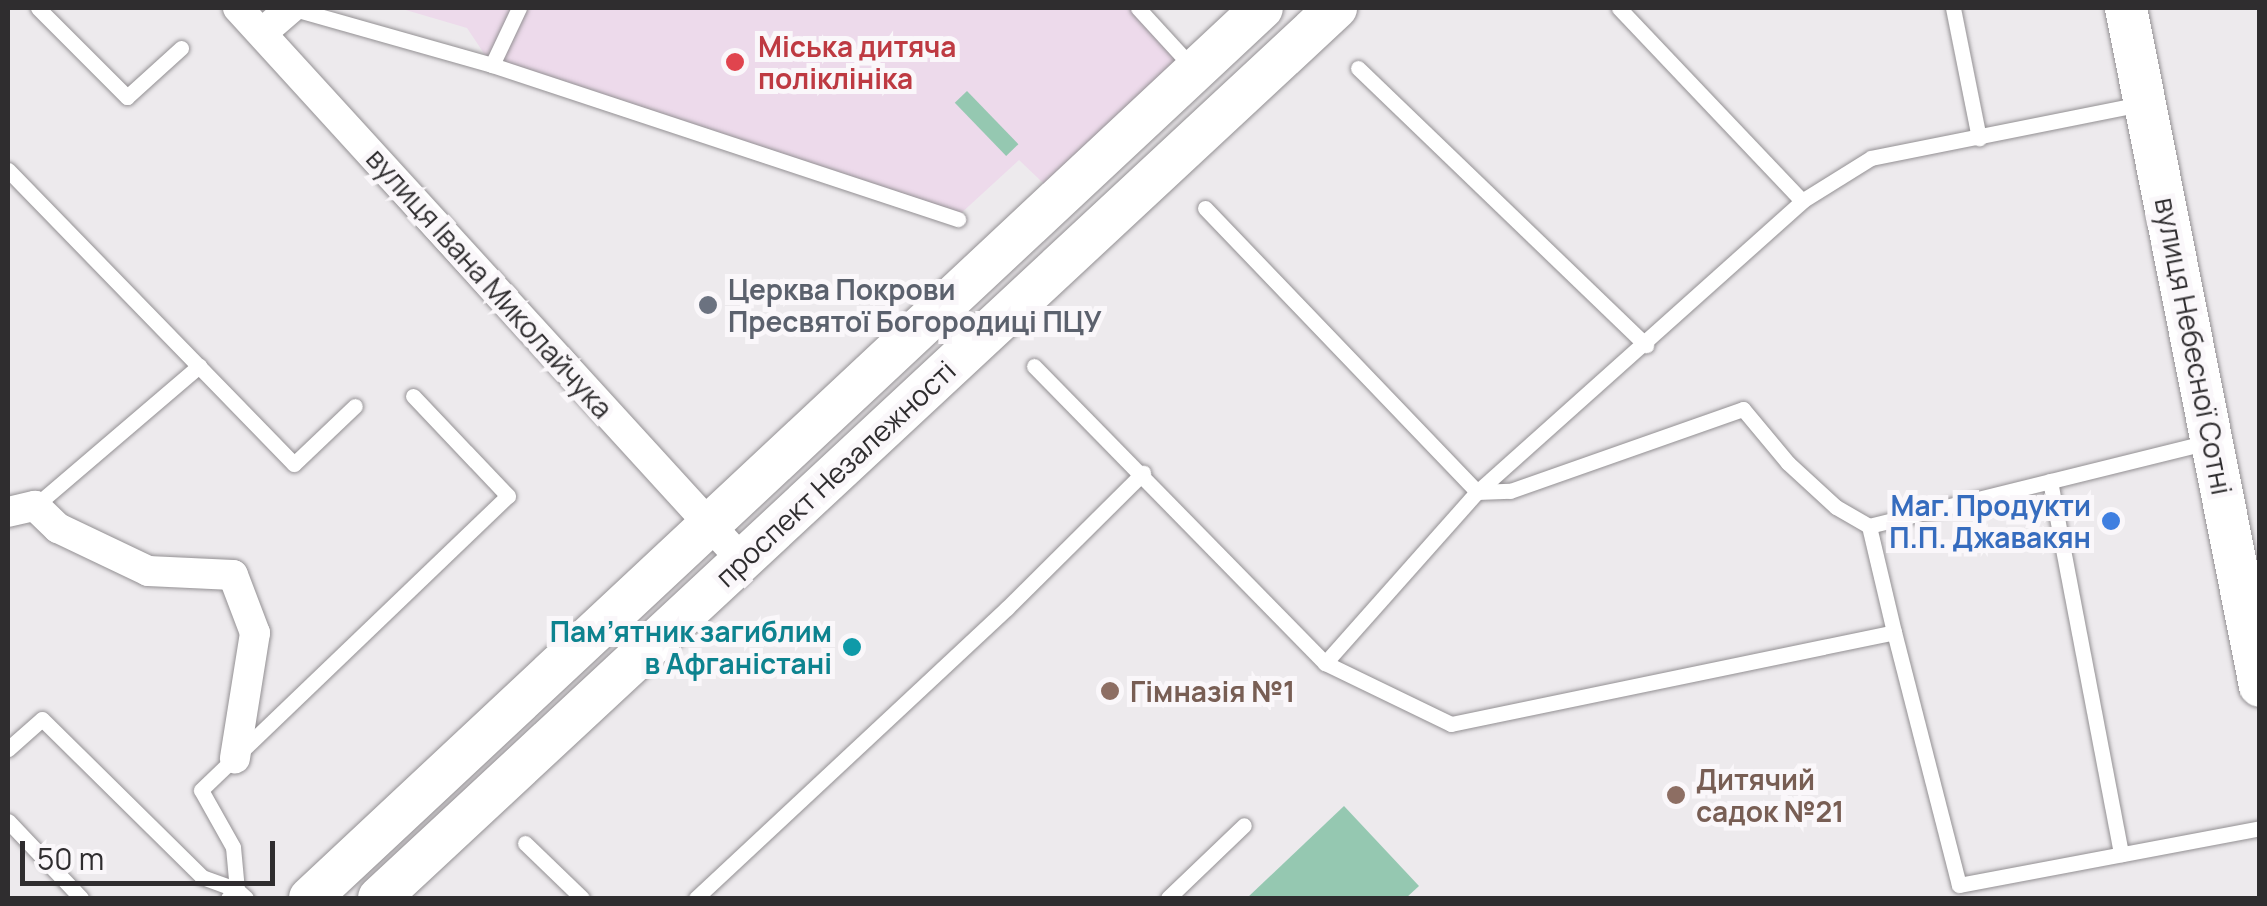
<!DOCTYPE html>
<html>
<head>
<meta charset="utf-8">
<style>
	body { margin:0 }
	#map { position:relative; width:2267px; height:906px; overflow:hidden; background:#edeaed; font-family:Manrope,sans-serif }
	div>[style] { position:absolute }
	.medical>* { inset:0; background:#eddaeb }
	.green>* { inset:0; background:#95c8b1; transform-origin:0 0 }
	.roads { filter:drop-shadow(0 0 2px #939093) drop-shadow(0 0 2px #939093) }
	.lane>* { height:15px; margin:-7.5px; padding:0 7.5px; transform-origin:7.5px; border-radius:7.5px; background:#fff }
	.street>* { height:30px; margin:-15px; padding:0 15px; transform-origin:15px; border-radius:15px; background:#fff }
	.secondary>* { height:42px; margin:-21px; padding:0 21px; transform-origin:21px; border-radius:21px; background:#fff }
	.dots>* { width:28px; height:28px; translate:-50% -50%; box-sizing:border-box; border:5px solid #faf7fa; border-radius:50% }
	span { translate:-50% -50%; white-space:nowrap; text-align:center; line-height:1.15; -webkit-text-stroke:10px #faf7fa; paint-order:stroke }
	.health-label { font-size:28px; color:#be3a42; font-weight:700 }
	.left { translate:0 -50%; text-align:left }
	.street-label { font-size:28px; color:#2f2d2f }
	.worship-label { font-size:28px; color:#5b616d; font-weight:700 }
	.shop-label { font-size:28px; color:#366cbe; font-weight:700 }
	.right { translate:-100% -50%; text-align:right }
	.culture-label { font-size:28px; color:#0d838f; font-weight:700 }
	.education-label { font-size:28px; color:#785e54; font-weight:700 }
	.frame { position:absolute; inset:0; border:10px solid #2f2d2f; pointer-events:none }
	.scale { position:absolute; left:20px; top:841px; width:255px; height:45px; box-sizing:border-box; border:5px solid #2f2d2f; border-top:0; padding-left:12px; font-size:30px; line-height:35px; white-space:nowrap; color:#2f2d2f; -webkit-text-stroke:8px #faf7fa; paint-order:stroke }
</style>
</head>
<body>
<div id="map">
	<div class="medical">
		<i style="clip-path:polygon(399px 8px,1139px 8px,1195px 71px,1061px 200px,1019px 160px,958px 216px,491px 64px,467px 28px)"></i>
	</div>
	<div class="green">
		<i style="left:967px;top:91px;width:74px;height:17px;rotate:46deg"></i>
		<i style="clip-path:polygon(1344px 806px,1419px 886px,1406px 898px,1247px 898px)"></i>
	</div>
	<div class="roads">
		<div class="lane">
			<i style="left:38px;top:8px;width:126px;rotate:45deg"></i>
			<i style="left:127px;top:97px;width:73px;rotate:-42.2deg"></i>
			<i style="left:291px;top:8px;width:209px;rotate:15.8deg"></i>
			<i style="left:492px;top:65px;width:491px;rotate:18.3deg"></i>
			<i style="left:1138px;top:8px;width:80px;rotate:47.5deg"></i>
			<i style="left:1619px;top:8px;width:266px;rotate:46.5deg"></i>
			<i style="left:1953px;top:8px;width:133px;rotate:78.7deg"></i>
			<i style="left:492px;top:65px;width:63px;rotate:-64.7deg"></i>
			<i style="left:1358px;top:68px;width:400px;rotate:43.9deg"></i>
			<i style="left:8px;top:170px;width:410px;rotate:45.8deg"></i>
			<i style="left:294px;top:464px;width:84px;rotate:-43.6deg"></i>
			<i style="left:1205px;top:208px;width:393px;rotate:46.2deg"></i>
			<i style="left:1477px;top:492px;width:33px;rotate:-2deg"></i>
			<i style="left:1510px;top:491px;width:247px;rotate:-19.4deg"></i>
			<i style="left:1743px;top:409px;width:70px;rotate:50.2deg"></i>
			<i style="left:1788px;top:463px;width:65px;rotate:42.5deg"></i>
			<i style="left:1836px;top:507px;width:38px;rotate:30deg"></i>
			<i style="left:1034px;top:366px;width:416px;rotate:45.6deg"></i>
			<i style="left:1325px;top:663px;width:140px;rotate:25.8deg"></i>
			<i style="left:1451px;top:724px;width:452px;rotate:-11.7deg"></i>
			<i style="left:1894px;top:632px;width:261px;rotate:75.6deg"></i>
			<i style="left:1959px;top:885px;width:306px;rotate:-10.7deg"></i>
			<i style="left:2050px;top:481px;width:380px;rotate:79.2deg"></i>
			<i style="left:35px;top:506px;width:216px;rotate:-40.5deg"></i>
			<i style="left:1894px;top:632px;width:109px;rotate:-103.3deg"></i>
			<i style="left:1869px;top:526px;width:349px;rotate:-13.9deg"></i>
			<i style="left:1325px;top:663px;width:229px;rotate:-48.4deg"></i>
			<i style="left:1477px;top:492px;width:436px;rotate:-41.8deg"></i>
			<i style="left:1802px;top:201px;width:81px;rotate:-31.9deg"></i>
			<i style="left:1871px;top:158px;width:276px;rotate:-11.3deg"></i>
			<i style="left:8px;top:749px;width:45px;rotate:-41.4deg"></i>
			<i style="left:42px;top:719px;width:225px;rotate:44.6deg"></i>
			<i style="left:202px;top:877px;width:37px;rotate:20deg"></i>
			<i style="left:237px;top:890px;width:12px;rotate:138deg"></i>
			<i style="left:8px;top:821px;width:106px;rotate:46.5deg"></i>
			<i style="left:525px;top:843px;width:79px;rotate:44deg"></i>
			<i style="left:246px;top:898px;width:12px;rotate:-138deg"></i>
			<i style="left:237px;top:890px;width:43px;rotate:-95.3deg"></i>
			<i style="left:233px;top:847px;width:65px;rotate:-119.3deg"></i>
			<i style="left:201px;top:790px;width:425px;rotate:-43.8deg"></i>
			<i style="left:508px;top:496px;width:138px;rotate:-133.5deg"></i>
			<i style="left:696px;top:898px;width:425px;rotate:-43deg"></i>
			<i style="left:1007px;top:608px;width:192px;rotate:-44.8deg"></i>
			<i style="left:1168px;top:898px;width:105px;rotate:-43.8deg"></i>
		</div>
		<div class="street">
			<i style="left:238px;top:8px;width:746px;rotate:47.61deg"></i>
			<i style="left:262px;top:33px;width:38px;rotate:-41deg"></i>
			<i style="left:8px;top:512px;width:28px;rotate:-13deg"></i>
			<i style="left:35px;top:506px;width:32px;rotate:44deg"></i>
			<i style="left:58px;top:528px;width:100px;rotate:25.5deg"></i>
			<i style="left:148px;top:571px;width:85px;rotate:2.7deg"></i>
			<i style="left:233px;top:575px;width:62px;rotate:69.2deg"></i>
			<i style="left:255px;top:633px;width:127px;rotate:99.1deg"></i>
		</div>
		<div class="secondary">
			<i style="left:2126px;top:8px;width:691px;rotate:78.82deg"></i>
			<i style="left:310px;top:898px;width:1303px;rotate:-43.07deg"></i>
			<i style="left:379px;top:898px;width:1307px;rotate:-42.92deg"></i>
		</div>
	</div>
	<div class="dots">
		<i style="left:735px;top:62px;background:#e0444e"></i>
		<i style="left:708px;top:305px;background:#6b7280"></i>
		<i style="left:2111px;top:521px;background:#3f7fe0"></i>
		<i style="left:852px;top:647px;background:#0f9aa8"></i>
		<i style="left:1110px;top:691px;background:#8d6e63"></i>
		<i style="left:1676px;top:795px;background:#8d6e63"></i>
	</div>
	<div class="health-label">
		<span class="left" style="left:758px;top:62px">Міська дитяча<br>поліклініка</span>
	</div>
	<div class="street-label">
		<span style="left:490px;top:283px;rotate:48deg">вулиця Івана Миколайчука</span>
		<span style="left:2194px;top:346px;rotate:79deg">вулиця Небесної Сотні</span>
		<span style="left:835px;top:473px;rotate:-43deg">проспект Незалежності</span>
	</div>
	<div class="worship-label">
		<span class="left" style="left:728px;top:305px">Церква Покрови<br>Пресвятої Богородиці ПЦУ</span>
	</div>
	<div class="shop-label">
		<span class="right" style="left:2091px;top:521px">Маг. Продукти<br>П.П. Джавакян</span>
	</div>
	<div class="culture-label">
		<span class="right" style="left:832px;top:647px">Пам’ятник загиблим<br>в Афганістані</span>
	</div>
	<div class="education-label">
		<span class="left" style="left:1130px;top:691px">Гімназія №1</span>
		<span class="left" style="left:1696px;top:795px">Дитячий<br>садок №21</span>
	</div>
	<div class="frame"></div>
	<div class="scale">50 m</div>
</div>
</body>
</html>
